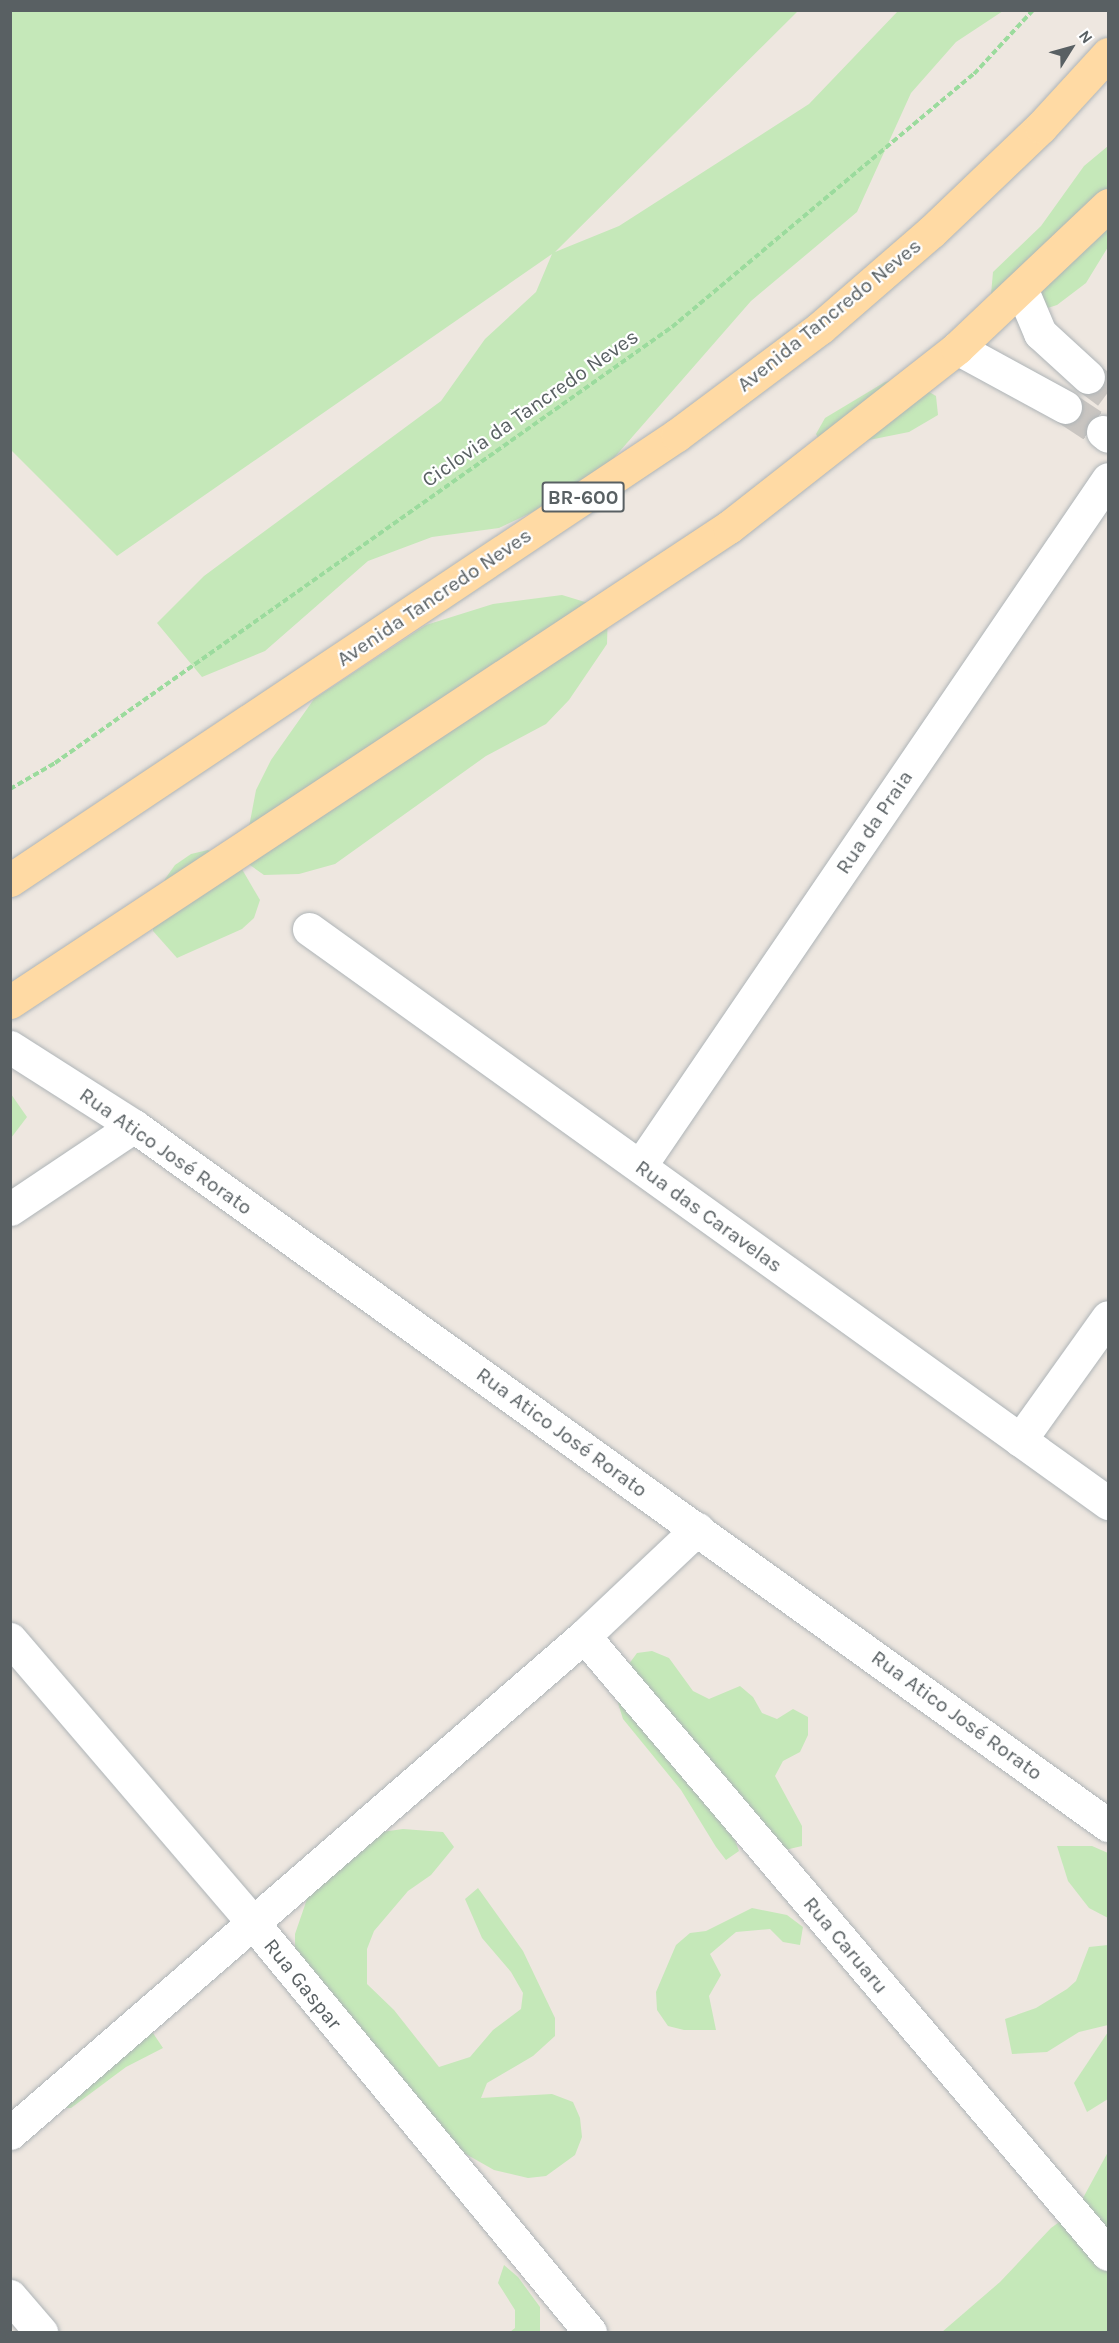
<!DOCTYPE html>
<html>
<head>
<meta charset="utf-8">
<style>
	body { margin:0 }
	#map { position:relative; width:1119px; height:2343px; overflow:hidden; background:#eee7e0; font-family:Karla,sans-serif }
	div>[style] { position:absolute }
	.green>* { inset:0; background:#c5e8b9 }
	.street-tunnel>* { height:33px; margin-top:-16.5px; transform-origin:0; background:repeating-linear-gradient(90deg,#c9c5c1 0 33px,transparent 0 49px) }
	.path>* { height:4px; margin-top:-2px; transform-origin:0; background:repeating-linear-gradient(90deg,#9bdb9d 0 6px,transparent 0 9px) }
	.roads { filter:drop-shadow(0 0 2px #aeb4b7) drop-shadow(0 0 2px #aeb4b7) }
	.street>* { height:33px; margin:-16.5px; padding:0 16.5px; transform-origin:16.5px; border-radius:16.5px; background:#fff }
	.secondary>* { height:33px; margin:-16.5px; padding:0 16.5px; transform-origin:16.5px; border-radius:16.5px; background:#fff }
	.primary>* { height:33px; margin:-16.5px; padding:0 16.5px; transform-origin:16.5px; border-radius:16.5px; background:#ffdaa4 }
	span { translate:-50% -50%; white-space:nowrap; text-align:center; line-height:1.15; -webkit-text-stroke:4.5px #fff; paint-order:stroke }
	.shield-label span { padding:2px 4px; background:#fff; border:2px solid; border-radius:4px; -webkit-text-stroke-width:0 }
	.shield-label { font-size:20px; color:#596063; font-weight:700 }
	.street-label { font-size:21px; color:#596063 }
	.frame { position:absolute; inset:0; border:12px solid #596063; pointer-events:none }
	.north { position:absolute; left:1041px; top:18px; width:60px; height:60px; -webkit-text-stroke:4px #fff; paint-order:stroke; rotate:53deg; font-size:16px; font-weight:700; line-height:24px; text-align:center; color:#596063 }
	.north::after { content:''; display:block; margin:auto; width:21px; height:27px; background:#596063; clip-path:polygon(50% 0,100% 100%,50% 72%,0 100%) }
</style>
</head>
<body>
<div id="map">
	<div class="green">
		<i style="clip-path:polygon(10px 11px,798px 11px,555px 252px,619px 226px,809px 104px,898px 11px,1003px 11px,956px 42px,911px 93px,857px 212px,751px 301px,613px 459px,560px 499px,499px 528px,432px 537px,368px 561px,265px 651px,202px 677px,157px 623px,204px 576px,441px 401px,485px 339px,536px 292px,552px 254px,117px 556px,11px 450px)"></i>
		<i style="clip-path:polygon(1108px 146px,1108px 247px,1086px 283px,1057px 305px,1020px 317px,990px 306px,993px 272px,1041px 226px,1084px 166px)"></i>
		<i style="clip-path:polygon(904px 377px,936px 396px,938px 415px,909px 432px,824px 449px,816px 434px,825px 418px,885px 382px)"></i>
		<i style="clip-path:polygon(562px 595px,608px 609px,607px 644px,569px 700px,546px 724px,486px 756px,335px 864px,299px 874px,264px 875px,237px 856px,249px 827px,256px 790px,271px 760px,314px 699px,426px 625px,493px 604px)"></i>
		<i style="clip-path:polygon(208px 850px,239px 864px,260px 900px,254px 918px,242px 929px,177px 958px,153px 931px,153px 913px,165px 879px,175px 865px,191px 854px)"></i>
		<i style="clip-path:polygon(11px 1094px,27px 1117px,11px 1138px,10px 1138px)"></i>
		<i style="clip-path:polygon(652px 1651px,669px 1658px,693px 1691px,709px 1699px,740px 1686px,753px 1697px,762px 1713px,777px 1719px,793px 1709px,808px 1717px,808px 1735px,800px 1752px,783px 1761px,775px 1776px,802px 1826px,802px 1846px,785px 1850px,731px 1830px,739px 1851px,726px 1860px,716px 1847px,681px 1790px,623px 1719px,618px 1703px,626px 1668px,637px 1653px)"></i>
		<i style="clip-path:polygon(403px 1829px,443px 1832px,454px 1847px,431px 1875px,408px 1891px,374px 1931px,367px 1949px,367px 1984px,394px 2010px,439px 2067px,470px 2057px,493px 2030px,521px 2009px,523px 1993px,511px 1972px,482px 1938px,465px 1899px,478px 1888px,523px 1951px,555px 2018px,555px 2036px,533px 2056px,487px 2083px,481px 2098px,552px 2094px,573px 2102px,580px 2118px,582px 2137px,575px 2155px,546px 2176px,528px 2178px,494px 2170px,464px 2153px,295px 1953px,295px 1934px,319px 1864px,367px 1834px)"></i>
		<i style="clip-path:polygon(1057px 1846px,1092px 1846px,1108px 1853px,1108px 1918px,1089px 1908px,1068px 1881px)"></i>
		<i style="clip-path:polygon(752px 1908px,787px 1915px,803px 1927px,800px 1945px,783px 1942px,770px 1929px,736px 1932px,710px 1954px,721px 1975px,709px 1996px,716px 2030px,684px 2030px,668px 2026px,657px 2010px,656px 1992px,676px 1945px,690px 1933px,706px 1931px)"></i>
		<i style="clip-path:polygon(1108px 1945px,1108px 2025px,1079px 2032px,1047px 2052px,1012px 2054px,1005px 2019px,1036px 2008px,1067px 1989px,1076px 1981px,1089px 1947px)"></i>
		<i style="clip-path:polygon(1108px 2032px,1108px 2099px,1087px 2112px,1074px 2083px)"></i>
		<i style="clip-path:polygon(153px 2033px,163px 2048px,126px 2067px,71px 2108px,52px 2108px,136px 2035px)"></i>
		<i style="clip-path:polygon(1108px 2152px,1108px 2332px,942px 2332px,1000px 2282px,1051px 2228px,1077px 2209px)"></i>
		<i style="clip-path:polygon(504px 2265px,518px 2277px,540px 2307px,540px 2332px,510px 2332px,515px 2328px,515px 2310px,498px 2283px)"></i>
	</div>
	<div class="street-tunnel">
		<i style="left:1088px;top:377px;width:25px;rotate:37deg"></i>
		<i style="left:1065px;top:407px;width:45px;rotate:33.3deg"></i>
	</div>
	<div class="path">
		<i style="left:10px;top:789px;width:52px;rotate:-30deg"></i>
		<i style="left:55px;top:763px;width:756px;rotate:-35.25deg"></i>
		<i style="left:672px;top:327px;width:394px;rotate:-40deg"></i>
		<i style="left:974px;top:74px;width:87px;rotate:-47.3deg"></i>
	</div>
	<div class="roads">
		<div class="street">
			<i style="left:1021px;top:288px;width:49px;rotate:67.1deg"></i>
			<i style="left:1040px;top:333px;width:65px;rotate:42.5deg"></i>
			<i style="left:957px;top:348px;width:123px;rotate:28.6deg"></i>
			<i style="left:1103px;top:432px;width:6px;rotate:39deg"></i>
			<i style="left:309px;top:929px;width:984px;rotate:35.69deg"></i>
			<i style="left:640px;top:1166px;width:831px;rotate:-55.74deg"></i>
			<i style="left:1020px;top:1440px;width:151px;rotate:-54.4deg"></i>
			<i style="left:584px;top:1636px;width:810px;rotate:49.71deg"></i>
			<i style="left:10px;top:1639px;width:374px;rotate:49.4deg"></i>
			<i style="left:253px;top:1923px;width:530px;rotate:50.51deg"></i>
			<i style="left:10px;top:2296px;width:48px;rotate:49.3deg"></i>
		</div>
		<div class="secondary">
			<i style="left:10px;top:1047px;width:147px;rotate:32.5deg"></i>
			<i style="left:134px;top:1126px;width:1199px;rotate:35.67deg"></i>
			<i style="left:10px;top:1209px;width:149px;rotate:-33.8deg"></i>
			<i style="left:10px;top:2133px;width:759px;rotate:-40.89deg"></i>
			<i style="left:584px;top:1636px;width:156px;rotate:-43.4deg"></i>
		</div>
		<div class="primary">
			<i style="left:10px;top:880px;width:802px;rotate:-33.71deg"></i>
			<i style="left:677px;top:435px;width:179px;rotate:-36.8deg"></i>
			<i style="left:820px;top:328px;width:147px;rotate:-40.9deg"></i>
			<i style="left:931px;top:232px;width:152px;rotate:-43.7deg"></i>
			<i style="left:1041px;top:127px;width:99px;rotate:-47.5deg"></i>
			<i style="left:10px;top:1002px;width:862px;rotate:-33.45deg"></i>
			<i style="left:729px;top:527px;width:290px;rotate:-38.1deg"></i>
			<i style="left:957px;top:348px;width:208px;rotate:-43.4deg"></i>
		</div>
	</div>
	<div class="shield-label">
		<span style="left:583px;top:497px">BR-600</span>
	</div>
	<div class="street-label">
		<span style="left:829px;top:315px;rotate:-39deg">Avenida Tancredo Neves</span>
		<span style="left:530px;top:408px;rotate:-35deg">Ciclovia da Tancredo Neves</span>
		<span style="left:434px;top:597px;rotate:-34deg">Avenida Tancredo Neves</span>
		<span style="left:874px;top:822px;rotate:-56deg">Rua da Praia</span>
		<span style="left:166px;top:1151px;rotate:35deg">Rua Atico José Rorato</span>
		<span style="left:709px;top:1216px;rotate:36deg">Rua das Caravelas</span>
		<span style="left:562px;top:1432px;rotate:36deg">Rua Atico José Rorato</span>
		<span style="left:957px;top:1715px;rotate:36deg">Rua Atico José Rorato</span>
		<span style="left:846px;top:1945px;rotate:50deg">Rua Caruaru</span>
		<span style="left:303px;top:1984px;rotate:51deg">Rua Gaspar</span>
	</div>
	<div class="frame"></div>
	<div class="north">N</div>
</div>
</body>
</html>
